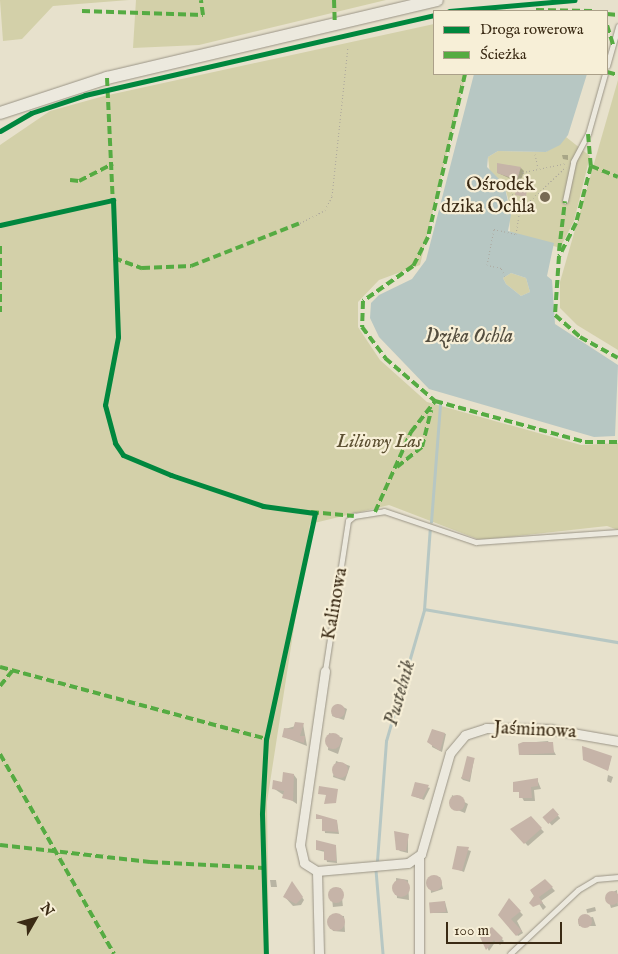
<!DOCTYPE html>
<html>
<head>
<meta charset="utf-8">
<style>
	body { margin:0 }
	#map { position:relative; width:618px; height:954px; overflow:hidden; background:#e7e1cc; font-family:"IM FELL English",serif }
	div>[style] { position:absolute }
	.green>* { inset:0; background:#d3d0a9 }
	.water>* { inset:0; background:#b7c7c3 }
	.shadow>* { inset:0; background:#0003; transform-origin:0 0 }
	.stream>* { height:2.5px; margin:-1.25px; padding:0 1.25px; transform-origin:1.25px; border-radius:1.25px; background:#b7c7c3 }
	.building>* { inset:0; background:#c6b4a8; transform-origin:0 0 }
	.round { border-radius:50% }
	.path>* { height:1px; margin-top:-0.5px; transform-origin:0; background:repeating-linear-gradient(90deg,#aba69c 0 1px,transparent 0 3.5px) }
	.roads { filter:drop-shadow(0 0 1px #9a9486) drop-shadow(0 0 1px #9a9486) }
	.lane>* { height:4.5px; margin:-2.25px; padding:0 2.25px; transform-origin:2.25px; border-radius:2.25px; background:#ece9de }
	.street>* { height:9px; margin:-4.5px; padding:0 4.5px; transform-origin:4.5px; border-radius:4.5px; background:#ece9de }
	.secondary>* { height:12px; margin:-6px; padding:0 6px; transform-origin:6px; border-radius:6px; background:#ece9de }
	.quiet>* { height:4px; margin-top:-2px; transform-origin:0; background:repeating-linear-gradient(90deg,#55ab42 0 8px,transparent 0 12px) }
	.cycleway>* { height:5px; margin:-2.5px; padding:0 2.5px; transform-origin:2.5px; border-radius:2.5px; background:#00873e }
	.dots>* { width:14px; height:14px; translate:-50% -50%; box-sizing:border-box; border:2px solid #f7efd7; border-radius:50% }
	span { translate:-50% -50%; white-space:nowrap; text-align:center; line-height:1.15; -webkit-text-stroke:4.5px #f7efd7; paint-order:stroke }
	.poi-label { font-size:19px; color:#3a2a14 }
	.right { translate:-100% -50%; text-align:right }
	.park-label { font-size:19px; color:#5c5032; font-style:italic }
	.street-label { font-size:19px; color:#3a2a14 }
	.water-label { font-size:20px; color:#544e3f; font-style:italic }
	.legend { position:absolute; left:433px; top:10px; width:175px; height:65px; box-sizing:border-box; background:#f7efd7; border:1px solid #aba089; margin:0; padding:6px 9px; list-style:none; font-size:15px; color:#3a2a14 }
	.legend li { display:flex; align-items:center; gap:10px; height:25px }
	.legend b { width:25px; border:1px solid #aba089 }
	.north { position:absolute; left:10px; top:894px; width:50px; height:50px; -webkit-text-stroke:4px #f7efd7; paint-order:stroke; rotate:52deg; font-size:14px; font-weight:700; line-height:20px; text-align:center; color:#3a2a14 }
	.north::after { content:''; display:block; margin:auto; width:18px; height:22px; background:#3a2a14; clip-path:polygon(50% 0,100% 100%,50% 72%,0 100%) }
	.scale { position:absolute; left:446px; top:922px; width:116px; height:22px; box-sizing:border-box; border:2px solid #3a2a14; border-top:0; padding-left:6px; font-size:15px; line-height:18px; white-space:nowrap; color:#3a2a14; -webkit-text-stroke:4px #f7efd7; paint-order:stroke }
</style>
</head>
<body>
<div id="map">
	<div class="green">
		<i style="clip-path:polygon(0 0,129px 0,53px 6px,22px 39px,3px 41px)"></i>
		<i style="clip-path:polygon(136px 0,386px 0,199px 45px,133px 48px)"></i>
		<i style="clip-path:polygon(434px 24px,434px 74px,466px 74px,420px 265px,379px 280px,358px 302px,358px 327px,380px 360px,427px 402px,581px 445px,618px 443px,618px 530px,607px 526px,480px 540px,389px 505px,310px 524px,267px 802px,269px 954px,0 954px,0 145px,50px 111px,104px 96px)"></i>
		<i style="clip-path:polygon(618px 80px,618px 350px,577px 325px,560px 308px,560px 282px)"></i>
		<i style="clip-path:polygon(566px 137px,590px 156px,574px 221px,560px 248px,510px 233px,509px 202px,504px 184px,490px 174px,488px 157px,498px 151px,546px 152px)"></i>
		<i style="clip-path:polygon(511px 273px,526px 278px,530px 292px,521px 296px,506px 284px,503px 278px)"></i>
	</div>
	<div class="water">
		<i style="clip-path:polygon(evenodd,474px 74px,587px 74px,568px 135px,560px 145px,546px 152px,498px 151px,488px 157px,487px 167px,504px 184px,511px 215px,508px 231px,554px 243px,547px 276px,552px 280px,555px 324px,618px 365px,615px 436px,594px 437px,429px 389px,379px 337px,370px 318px,371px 303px,379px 295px,412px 279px,426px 260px,474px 74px,511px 273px,526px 278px,530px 292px,521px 296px,506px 284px,503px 278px,511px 273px)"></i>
	</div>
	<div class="shadow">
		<i style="clip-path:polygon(562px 155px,568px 155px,568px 160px,563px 159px)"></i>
		<i style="clip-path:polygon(521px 168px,524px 171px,520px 183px,498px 173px)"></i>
		<i style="clip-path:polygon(337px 704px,347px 709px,344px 720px,332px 716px)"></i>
		<i style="clip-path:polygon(303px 724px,307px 746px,284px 737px,285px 729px)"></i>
		<i style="clip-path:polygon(433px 730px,446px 734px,442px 752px,432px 747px)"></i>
		<i style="clip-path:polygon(329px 733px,343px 738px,338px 754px,328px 750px)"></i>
		<i style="clip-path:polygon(548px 741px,556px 755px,520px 755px,524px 743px)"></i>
		<i style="clip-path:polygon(583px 747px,611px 757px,608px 770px,583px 757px)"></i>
		<i style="clip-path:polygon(474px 759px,470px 782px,463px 780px,461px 778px)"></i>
		<i style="clip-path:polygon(336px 761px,350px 766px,345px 781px,333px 777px)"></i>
		<i style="clip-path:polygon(294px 775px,297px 779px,297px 804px,273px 788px)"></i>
		<i style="clip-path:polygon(608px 775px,613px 777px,611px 783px,607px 781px)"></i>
		<i style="clip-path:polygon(537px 779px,541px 789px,534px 790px,535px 801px,524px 801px,514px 783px)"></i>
		<i style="clip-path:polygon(415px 783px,430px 788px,424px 800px,413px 796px)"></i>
		<i style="clip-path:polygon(452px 795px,468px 804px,465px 813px,450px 807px)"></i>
		<i style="left:553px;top:810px;width:11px;height:11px;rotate:49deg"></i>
		<i style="clip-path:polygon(317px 815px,337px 822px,339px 834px,325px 833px,324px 821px)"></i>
		<i style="clip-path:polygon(531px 818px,544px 832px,528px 846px,512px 829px)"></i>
		<i style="clip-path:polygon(408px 835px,408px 853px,400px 851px,398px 849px)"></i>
		<i style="clip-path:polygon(336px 846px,337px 863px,327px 862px,325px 852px,317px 850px)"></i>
		<i style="clip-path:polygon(458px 847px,471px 851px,464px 872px,454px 868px)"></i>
		<i style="clip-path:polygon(430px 877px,440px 877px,443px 889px,431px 893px)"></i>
		<i style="clip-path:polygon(396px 878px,408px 880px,409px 900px,397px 898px)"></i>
		<i style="clip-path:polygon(270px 880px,276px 880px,277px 887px,271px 887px)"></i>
		<i style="clip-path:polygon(545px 880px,555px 891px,541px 901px,546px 907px,543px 910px,531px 891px)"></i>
		<i style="clip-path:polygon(292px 883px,304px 900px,301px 905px,293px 906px,284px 896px)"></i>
		<i style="left:341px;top:888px;width:18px;height:10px;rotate:84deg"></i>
		<i style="clip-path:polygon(617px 890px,618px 906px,611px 908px,607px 895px)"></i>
		<i style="clip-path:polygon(509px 900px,523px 915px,517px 921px,523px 933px,518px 936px,499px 915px)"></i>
		<i style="clip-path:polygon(445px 902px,448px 913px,431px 913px)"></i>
		<i style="left:595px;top:907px;width:4px;height:9px;rotate:76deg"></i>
		<i style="clip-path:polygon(329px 916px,344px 916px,345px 932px,333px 931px)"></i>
		<i style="clip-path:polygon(593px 917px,596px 926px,579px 926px,578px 919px)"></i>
		<i style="clip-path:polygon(490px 929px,504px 941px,500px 945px,496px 941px,489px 951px,481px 936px)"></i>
	</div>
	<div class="stream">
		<i style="left:431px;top:522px;width:118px;rotate:-85.6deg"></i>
		<i style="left:424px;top:609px;width:197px;rotate:9.7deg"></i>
		<i style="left:377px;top:861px;width:120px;rotate:-85.7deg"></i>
		<i style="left:386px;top:741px;width:136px;rotate:-73.8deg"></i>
		<i style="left:424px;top:610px;width:83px;rotate:-85.9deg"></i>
		<i style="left:376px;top:870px;width:84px;rotate:85.2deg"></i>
	</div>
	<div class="building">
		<i style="clip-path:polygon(497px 163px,521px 167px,517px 180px,497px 173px)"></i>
		<i style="left:516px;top:189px;width:11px;height:6px;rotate:10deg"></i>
		<i class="round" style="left:331px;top:704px;width:14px;height:14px"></i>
		<i style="clip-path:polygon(295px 722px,304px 723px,300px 736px,305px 736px,304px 743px,282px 737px,284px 728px,293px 729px)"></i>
		<i style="clip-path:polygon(432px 729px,445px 733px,440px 751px,427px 742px)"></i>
		<i class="round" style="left:325px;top:733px;width:16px;height:16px"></i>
		<i style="clip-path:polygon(523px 742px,553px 742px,554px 753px,519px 755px,518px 744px)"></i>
		<i style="clip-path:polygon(582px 746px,612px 756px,608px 771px,583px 760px)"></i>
		<i style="left:467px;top:756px;width:8px;height:23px;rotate:14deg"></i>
		<i class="round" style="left:332px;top:762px;width:16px;height:16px"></i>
		<i style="clip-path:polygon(283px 772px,294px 774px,293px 801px,282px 798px,284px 791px,272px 789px,273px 780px,282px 782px)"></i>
		<i style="clip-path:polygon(538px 778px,538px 786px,531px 787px,532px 798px,519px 798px,519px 792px,513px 792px,513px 782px)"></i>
		<i style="clip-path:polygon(415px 782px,429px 785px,422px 799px,411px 796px)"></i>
		<i style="clip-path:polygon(319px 786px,338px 789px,336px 803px,324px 804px,326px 795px,318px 794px)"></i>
		<i class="round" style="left:449px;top:795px;width:16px;height:16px"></i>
		<i style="left:553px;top:808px;width:9px;height:14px;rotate:49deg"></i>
		<i style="clip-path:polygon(316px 814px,337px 820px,338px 832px,322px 831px,322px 819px,316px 819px)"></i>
		<i style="clip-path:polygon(531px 816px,542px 828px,524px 844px,510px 829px)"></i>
		<i style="clip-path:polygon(394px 831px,409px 834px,406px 851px,396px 850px)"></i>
		<i style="clip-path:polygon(316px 840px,336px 845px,336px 861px,324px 860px,324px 850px,316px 850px)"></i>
		<i style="clip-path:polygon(457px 846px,469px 847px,462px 871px,452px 869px)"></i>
		<i class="round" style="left:426px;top:875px;width:16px;height:16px"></i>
		<i style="clip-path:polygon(545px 879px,553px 887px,539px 897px,543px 903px,533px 907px,529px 903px,534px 896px,530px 890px)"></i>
		<i class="round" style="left:392px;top:879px;width:18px;height:18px"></i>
		<i style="clip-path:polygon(292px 881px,303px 897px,296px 904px,283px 897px)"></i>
		<i class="round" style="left:328px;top:887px;width:16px;height:16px"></i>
		<i class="round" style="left:605px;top:891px;width:14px;height:14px"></i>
		<i style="clip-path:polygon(509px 898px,521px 911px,511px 919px,522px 931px,516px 936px,498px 915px)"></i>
		<i style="left:445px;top:901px;width:11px;height:16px;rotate:85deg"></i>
		<i class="round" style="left:327px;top:913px;width:18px;height:18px"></i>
		<i class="round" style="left:578px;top:914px;width:14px;height:14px"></i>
		<i style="clip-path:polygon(492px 927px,503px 938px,497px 944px,494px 940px,486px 950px,479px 935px)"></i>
	</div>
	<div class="path">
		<i style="left:535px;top:154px;width:14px;rotate:78deg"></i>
		<i style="left:519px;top:173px;width:49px;rotate:-11.8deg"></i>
		<i style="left:520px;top:210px;width:63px;rotate:-43.1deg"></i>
		<i style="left:300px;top:223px;width:28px;rotate:-27deg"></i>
		<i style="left:325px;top:210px;width:16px;rotate:-63deg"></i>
		<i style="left:332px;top:196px;width:150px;rotate:-83.9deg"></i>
		<i style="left:505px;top:276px;width:9px;rotate:-117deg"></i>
		<i style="left:501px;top:268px;width:14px;rotate:-168deg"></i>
		<i style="left:487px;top:265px;width:37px;rotate:-79deg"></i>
		<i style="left:494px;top:229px;width:23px;rotate:13deg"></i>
		<i style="left:516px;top:234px;width:24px;rotate:-81deg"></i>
		<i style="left:520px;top:210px;width:22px;rotate:-114deg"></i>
		<i style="left:511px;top:190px;width:22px;rotate:-54deg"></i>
	</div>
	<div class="roads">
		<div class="lane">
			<i style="left:607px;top:66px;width:41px;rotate:-74.2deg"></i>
			<i style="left:565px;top:201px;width:40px;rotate:-78deg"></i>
			<i style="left:573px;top:162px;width:32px;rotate:-62deg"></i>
			<i style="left:588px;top:134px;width:62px;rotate:-74.2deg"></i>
			<i style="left:325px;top:671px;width:152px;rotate:-81.3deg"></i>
			<i style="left:348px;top:521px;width:8px;rotate:-40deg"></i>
			<i style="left:354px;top:516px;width:30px;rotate:-9deg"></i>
			<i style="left:384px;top:511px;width:97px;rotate:18.6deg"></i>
			<i style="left:476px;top:542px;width:142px;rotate:-4deg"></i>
			<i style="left:510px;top:954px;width:93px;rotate:-43.3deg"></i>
			<i style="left:578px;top:890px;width:21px;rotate:-31deg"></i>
			<i style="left:596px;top:879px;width:22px;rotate:-5deg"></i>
		</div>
		<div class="street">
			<i style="left:325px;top:671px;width:176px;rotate:98.2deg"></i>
			<i style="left:300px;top:845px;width:18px;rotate:77deg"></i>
			<i style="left:304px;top:863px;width:15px;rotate:32deg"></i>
			<i style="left:317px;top:871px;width:91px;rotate:-5deg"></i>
			<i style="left:408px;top:863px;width:16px;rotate:-35deg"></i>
			<i style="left:421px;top:854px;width:105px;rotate:-74deg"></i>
			<i style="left:450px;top:753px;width:23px;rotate:-50deg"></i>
			<i style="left:465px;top:735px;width:22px;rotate:-18deg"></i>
			<i style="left:486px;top:728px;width:63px;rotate:0.9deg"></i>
			<i style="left:549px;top:729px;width:70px;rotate:9.9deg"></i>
			<i style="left:419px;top:856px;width:98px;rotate:90deg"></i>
			<i style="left:317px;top:871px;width:83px;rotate:88.6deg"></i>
		</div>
		<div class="secondary">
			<i style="left:0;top:113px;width:113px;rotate:-18.1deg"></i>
			<i style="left:107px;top:78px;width:339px;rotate:-13.3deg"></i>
		</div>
	</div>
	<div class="quiet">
		<i style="left:334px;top:0;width:24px;rotate:88deg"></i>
		<i style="left:536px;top:10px;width:60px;rotate:1deg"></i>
		<i style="left:82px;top:11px;width:121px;rotate:1.9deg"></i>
		<i style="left:203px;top:15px;width:15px;rotate:-98deg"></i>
		<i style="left:607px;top:14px;width:11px;rotate:5deg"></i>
		<i style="left:607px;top:25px;width:21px;rotate:73deg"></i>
		<i style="left:607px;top:72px;width:11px;rotate:15deg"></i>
		<i style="left:465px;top:74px;width:167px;rotate:102.8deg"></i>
		<i style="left:428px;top:237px;width:33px;rotate:117deg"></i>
		<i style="left:413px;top:266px;width:61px;rotate:145deg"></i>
		<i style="left:363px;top:301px;width:26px;rotate:92deg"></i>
		<i style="left:362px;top:327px;width:39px;rotate:53deg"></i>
		<i style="left:385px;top:358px;width:66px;rotate:40.7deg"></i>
		<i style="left:435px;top:401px;width:156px;rotate:15.3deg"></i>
		<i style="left:585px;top:442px;width:33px"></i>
		<i style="left:107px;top:78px;width:126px;rotate:87.3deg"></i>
		<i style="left:588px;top:134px;width:32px;rotate:85deg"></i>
		<i style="left:591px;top:166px;width:59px;rotate:104.7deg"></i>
		<i style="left:576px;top:223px;width:37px;rotate:117deg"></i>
		<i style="left:559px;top:256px;width:59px;rotate:93.9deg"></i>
		<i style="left:555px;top:315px;width:33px;rotate:41deg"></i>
		<i style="left:580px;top:337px;width:43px;rotate:28.9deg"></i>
		<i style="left:591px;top:166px;width:29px;rotate:22deg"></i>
		<i style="left:70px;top:180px;width:9px;rotate:6deg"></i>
		<i style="left:79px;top:181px;width:38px;rotate:-27deg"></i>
		<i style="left:0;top:246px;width:66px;rotate:90deg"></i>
		<i style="left:559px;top:251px;width:50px;rotate:-83.2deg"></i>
		<i style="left:114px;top:258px;width:30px;rotate:20deg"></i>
		<i style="left:142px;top:268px;width:49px;rotate:-2.3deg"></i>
		<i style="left:191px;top:266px;width:117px;rotate:-21.5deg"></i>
		<i style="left:397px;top:467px;width:32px;rotate:-39deg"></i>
		<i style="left:422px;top:447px;width:38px;rotate:-76deg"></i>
		<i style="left:311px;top:512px;width:43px;rotate:5.3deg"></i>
		<i style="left:375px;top:512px;width:88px;rotate:-65.8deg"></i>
		<i style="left:411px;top:432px;width:39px;rotate:-52deg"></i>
		<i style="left:0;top:667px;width:276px;rotate:15.1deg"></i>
		<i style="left:0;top:686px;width:21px;rotate:-51deg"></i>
		<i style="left:0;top:754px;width:230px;rotate:60.3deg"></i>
		<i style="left:0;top:845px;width:151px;rotate:6.5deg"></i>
		<i style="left:150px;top:862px;width:114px;rotate:3deg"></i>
	</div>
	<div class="cycleway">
		<i style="left:449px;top:11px;width:126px;rotate:-5deg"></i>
		<i style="left:0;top:131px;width:36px;rotate:-30deg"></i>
		<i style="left:31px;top:113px;width:57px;rotate:-18.4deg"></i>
		<i style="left:85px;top:95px;width:358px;rotate:-12.9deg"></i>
		<i style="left:0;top:225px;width:116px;rotate:-12.5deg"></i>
		<i style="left:113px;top:200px;width:137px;rotate:87.9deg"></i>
		<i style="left:118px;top:337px;width:69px;rotate:100.8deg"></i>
		<i style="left:105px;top:405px;width:39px;rotate:75deg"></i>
		<i style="left:115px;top:443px;width:14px;rotate:56deg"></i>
		<i style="left:123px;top:455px;width:52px;rotate:22.6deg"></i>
		<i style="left:171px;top:475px;width:97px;rotate:18.6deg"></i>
		<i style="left:263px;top:506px;width:52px;rotate:7.7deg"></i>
		<i style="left:315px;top:513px;width:231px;rotate:102.2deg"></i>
		<i style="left:266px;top:739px;width:75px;rotate:93.1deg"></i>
		<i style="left:262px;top:814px;width:140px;rotate:88.4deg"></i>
	</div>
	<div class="dots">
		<i style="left:545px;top:197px;background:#776a54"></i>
	</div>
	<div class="poi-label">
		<span class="right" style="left:535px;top:197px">Ośrodek<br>dzika Ochla</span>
	</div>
	<div class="park-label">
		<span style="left:379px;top:443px">Liliowy Las</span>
	</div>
	<div class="street-label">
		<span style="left:336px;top:604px;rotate:-80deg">Kalinowa</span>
		<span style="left:535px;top:731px;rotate:3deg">Jaśminowa</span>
	</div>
	<div class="water-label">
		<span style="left:469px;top:336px">Dzika Ochla</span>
		<span style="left:400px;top:693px;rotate:-74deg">Pustelnik</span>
	</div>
	<ul class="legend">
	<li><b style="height:6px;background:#00873e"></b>Droga rowerowa</li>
	<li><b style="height:6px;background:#55ab42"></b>Ścieżka</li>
	</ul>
	<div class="north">N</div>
	<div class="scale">100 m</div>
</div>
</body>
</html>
